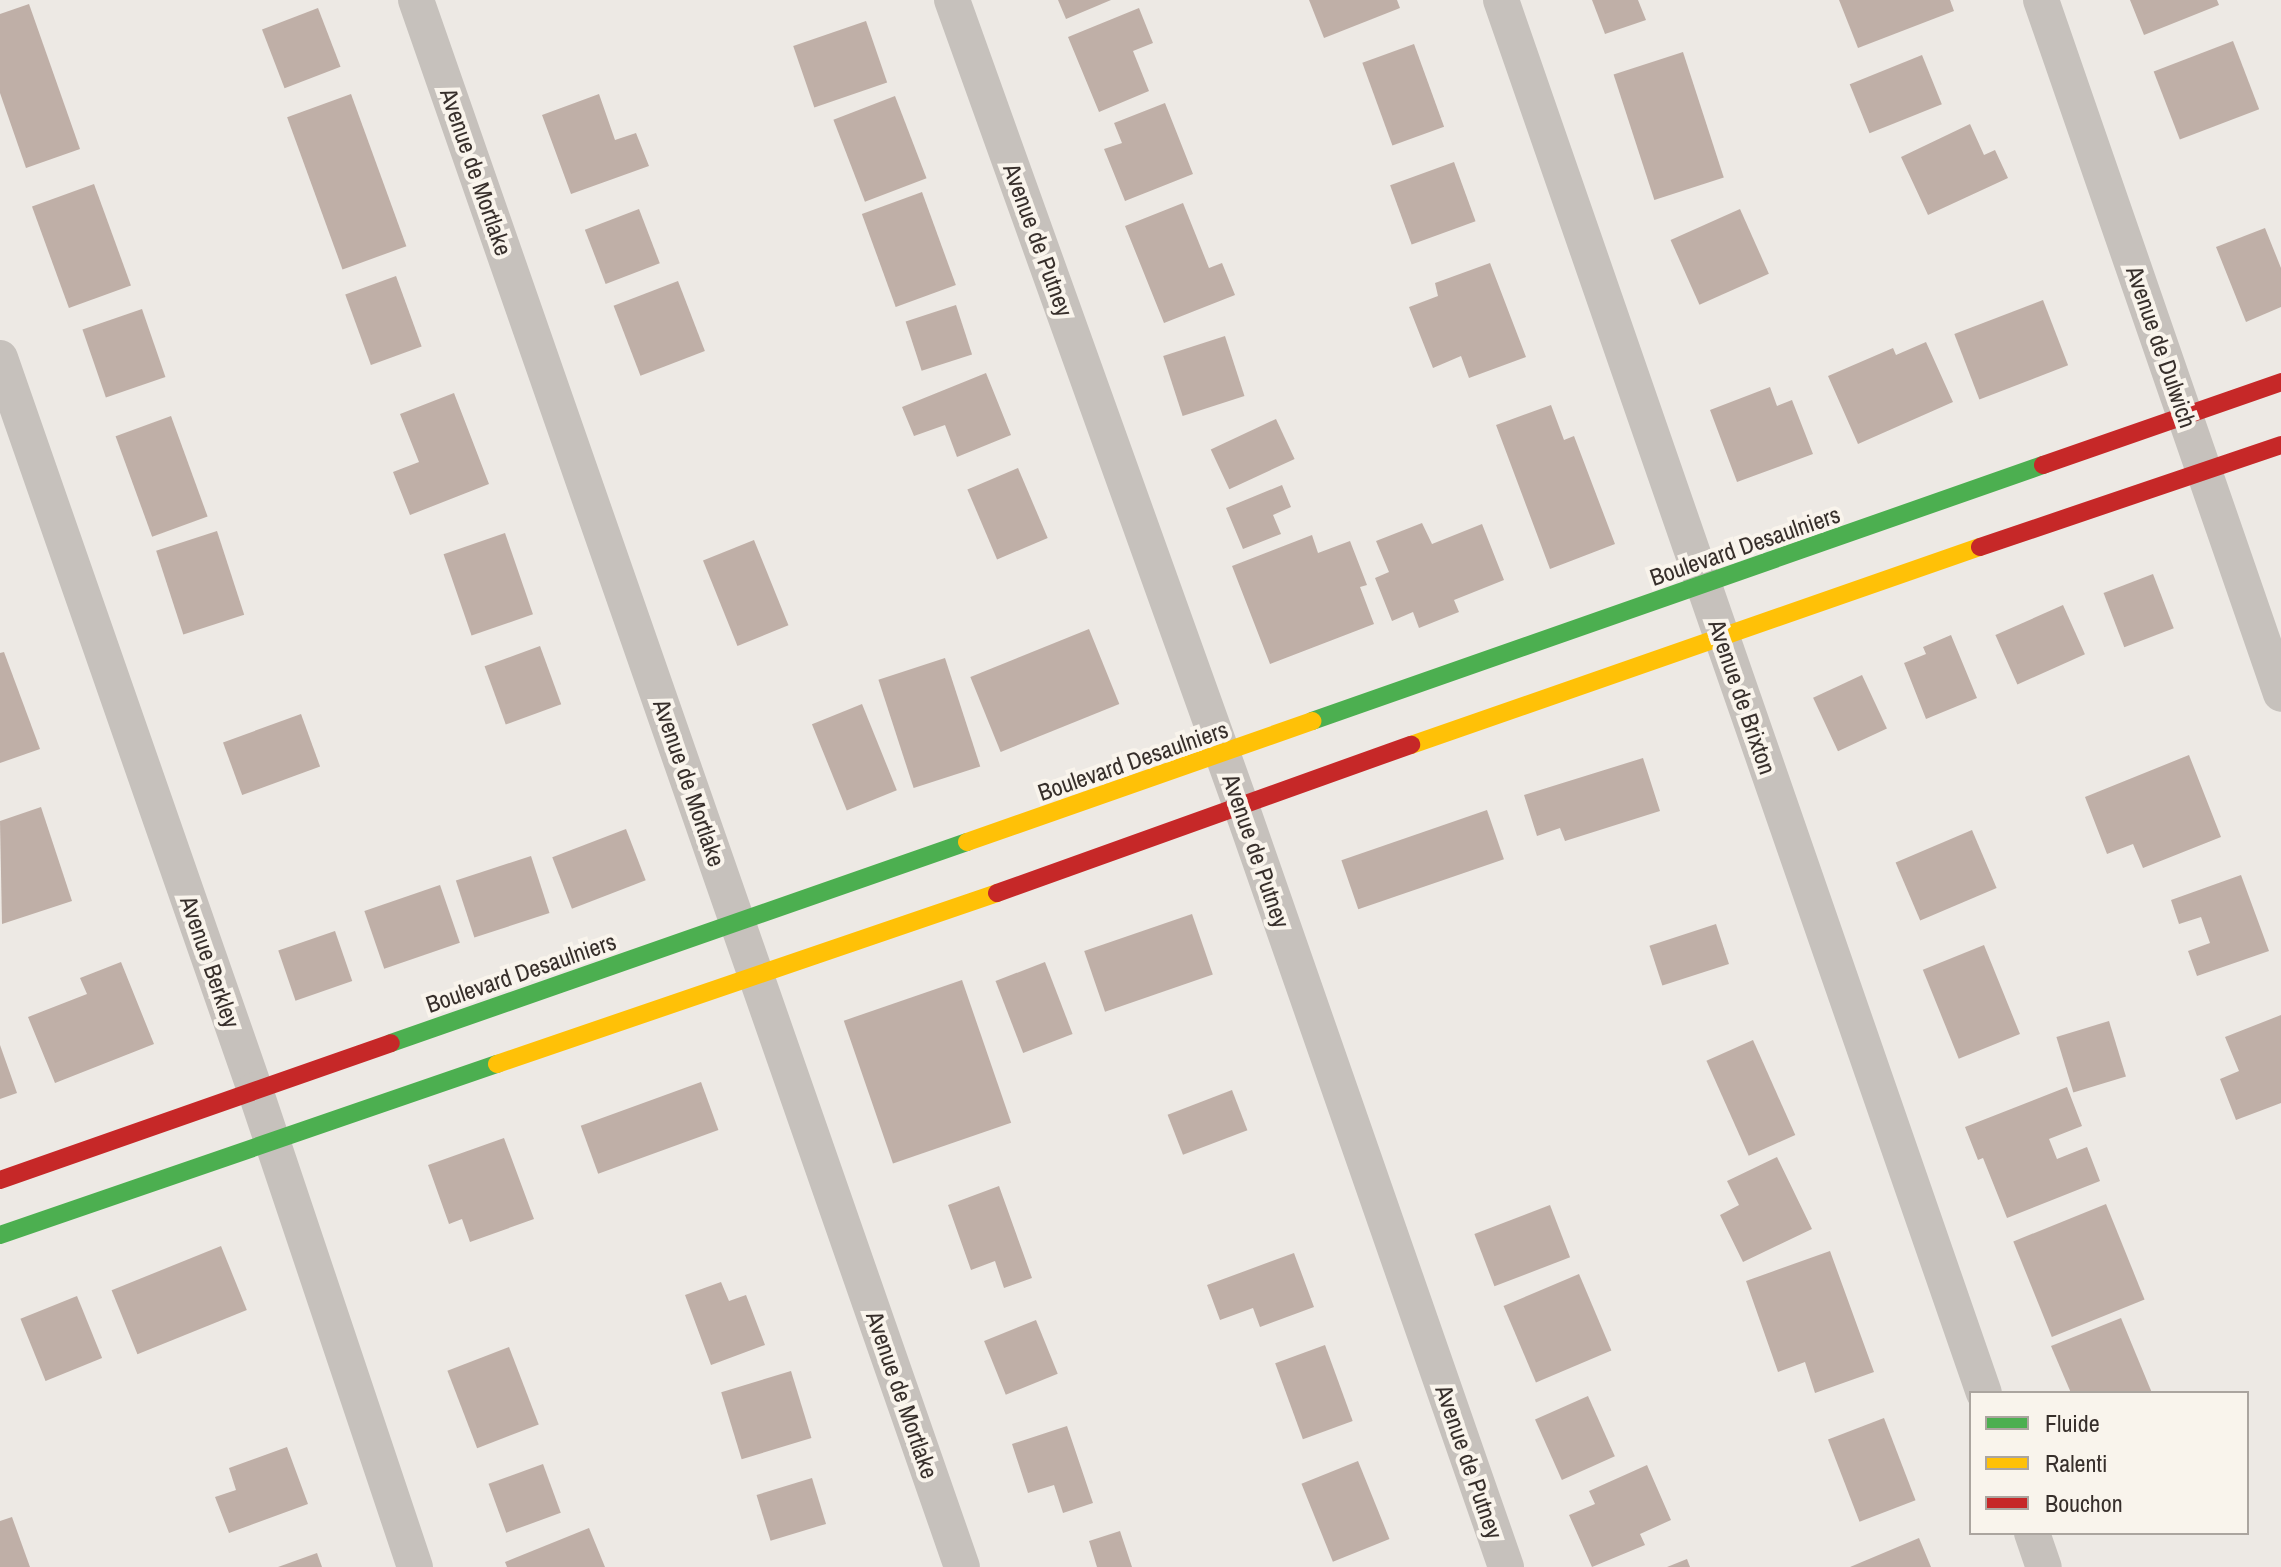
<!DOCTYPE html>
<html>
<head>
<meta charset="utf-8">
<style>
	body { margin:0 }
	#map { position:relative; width:2281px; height:1567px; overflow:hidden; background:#ede9e4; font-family:"Archivo Narrow",sans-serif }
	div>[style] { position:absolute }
	.building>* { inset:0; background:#bfafa7; transform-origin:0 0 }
	.street>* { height:36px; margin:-18px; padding:0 18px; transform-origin:18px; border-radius:18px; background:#c6c1bc }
	.fast>* { height:18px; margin:-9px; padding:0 9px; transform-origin:9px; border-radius:9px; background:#4caf50 }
	.slow>* { height:18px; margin:-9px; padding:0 9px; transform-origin:9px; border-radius:9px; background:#ffc107 }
	.jam>* { height:18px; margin:-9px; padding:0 9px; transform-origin:9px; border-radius:9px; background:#c62828 }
	span { translate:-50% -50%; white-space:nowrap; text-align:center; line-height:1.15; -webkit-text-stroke:8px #f9f4ec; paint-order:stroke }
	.street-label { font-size:24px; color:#372f2b }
	.legend { position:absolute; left:1969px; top:1391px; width:280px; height:144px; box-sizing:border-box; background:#f9f4ec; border:2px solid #aba59f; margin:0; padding:10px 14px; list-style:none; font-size:24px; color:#372f2b }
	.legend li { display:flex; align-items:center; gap:16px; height:40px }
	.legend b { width:40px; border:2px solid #aba59f }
</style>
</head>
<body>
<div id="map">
	<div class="building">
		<i style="clip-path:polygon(1058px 0,1111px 0,1066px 19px)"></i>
		<i style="clip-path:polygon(1309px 0,1397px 0,1400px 8px,1324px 38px)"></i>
		<i style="clip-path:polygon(1592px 0,1638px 0,1646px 20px,1605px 34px)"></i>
		<i style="clip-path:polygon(1839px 0,1950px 0,1954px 11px,1858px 48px)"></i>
		<i style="clip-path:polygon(2130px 0,2217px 0,2219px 5px,2144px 35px)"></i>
		<i style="clip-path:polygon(29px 4px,80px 149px,26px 168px,0 93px,0 14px)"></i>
		<i style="left:318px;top:8px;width:63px;height:60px;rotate:69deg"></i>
		<i style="clip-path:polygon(1139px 8px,1153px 43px,1133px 51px,1149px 91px,1099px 112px,1068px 37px)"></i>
		<i style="left:866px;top:21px;width:65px;height:77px;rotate:71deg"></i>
		<i style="left:2233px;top:41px;width:73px;height:85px;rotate:69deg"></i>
		<i style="left:1414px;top:44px;width:88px;height:55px;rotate:70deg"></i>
		<i style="left:1683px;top:52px;width:132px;height:73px;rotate:72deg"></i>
		<i style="left:1922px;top:55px;width:53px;height:78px;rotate:68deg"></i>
		<i style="left:351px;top:94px;width:162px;height:68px;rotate:70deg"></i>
		<i style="clip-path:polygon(599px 94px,615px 140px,636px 133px,649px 166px,571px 194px,542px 115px)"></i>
		<i style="left:895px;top:96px;width:88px;height:66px;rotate:69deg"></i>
		<i style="clip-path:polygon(1165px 103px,1193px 174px,1125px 201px,1104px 149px,1122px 143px,1114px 123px)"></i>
		<i style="clip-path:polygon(1970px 124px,1984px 155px,1995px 150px,2008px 178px,1928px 215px,1901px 157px)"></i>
		<i style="left:1454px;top:162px;width:63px;height:68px;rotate:70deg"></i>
		<i style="left:94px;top:184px;width:108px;height:66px;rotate:70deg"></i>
		<i style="left:922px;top:192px;width:99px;height:64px;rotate:70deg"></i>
		<i style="clip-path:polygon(1183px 203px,1209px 268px,1222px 263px,1235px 295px,1164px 323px,1125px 226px)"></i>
		<i style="left:639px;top:209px;width:58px;height:58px;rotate:69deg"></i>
		<i style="left:1740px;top:209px;width:71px;height:76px;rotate:66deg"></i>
		<i style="clip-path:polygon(2265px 228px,2281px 268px,2281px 307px,2246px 322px,2216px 247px)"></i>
		<i style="clip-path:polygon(1490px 263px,1526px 357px,1469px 378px,1461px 356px,1433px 368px,1409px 307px,1438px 296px,1435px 283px)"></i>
		<i style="left:396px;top:276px;width:75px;height:54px;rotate:70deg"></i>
		<i style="left:678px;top:281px;width:75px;height:69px;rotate:69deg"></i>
		<i style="left:2043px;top:300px;width:70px;height:95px;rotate:69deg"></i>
		<i style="left:956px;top:305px;width:52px;height:53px;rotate:72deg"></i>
		<i style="left:142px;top:309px;width:72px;height:63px;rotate:71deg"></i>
		<i style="left:1225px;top:336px;width:63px;height:65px;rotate:72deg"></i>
		<i style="clip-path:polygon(1926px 342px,1953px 402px,1858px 444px,1828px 376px,1893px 348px,1896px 355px)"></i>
		<i style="clip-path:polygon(986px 373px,1011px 435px,957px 457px,945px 425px,914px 436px,902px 407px)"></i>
		<i style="clip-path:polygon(1770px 387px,1777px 406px,1792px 400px,1813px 454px,1737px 482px,1710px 410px)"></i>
		<i style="clip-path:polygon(454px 393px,489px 484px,410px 515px,393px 472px,419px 462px,400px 414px)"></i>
		<i style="clip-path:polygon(1551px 405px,1564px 440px,1574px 436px,1615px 544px,1550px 569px,1496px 425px)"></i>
		<i style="left:171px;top:416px;width:107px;height:59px;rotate:70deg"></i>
		<i style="left:1276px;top:419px;width:44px;height:72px;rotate:65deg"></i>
		<i style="left:1018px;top:468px;width:76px;height:55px;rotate:67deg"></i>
		<i style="clip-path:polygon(1282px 485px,1291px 507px,1273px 515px,1281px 534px,1243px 549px,1226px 508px)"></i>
		<i style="clip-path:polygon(1422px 523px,1432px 544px,1482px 524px,1504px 580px,1454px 600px,1459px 612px,1419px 628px,1413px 612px,1392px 621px,1375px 578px,1389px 572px,1376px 541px)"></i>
		<i style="left:217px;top:531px;width:88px;height:64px;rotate:72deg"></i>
		<i style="left:505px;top:533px;width:86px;height:65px;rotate:71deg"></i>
		<i style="clip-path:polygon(1312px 535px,1318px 553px,1350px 541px,1367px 585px,1360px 587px,1374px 624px,1270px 664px,1232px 566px)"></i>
		<i style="left:754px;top:540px;width:92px;height:55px;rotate:68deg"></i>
		<i style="left:2153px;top:574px;width:58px;height:53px;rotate:69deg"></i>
		<i style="left:2063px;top:605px;width:54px;height:74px;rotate:66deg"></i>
		<i style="left:1089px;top:629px;width:81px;height:128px;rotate:68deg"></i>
		<i style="clip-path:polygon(1951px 635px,1977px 698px,1926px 719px,1904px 663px,1926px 654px,1923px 647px)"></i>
		<i style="left:540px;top:646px;width:62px;height:59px;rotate:70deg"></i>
		<i style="clip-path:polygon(4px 652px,40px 749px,0 763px,0 653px)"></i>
		<i style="left:945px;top:658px;width:114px;height:70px;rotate:72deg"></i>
		<i style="left:1862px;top:675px;width:59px;height:54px;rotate:65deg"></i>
		<i style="left:862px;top:704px;width:93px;height:54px;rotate:68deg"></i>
		<i style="left:301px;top:714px;width:56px;height:83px;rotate:70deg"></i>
		<i style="clip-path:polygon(2189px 755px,2221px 837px,2143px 868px,2133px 844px,2107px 854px,2085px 797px)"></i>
		<i style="clip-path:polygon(1643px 758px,1660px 811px,1565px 841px,1560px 828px,1537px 836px,1524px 795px)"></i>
		<i style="clip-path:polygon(41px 807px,72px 901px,2px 924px,0 821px)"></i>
		<i style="left:1487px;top:810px;width:52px;height:154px;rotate:71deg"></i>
		<i style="left:626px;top:829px;width:55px;height:79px;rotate:69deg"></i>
		<i style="left:1972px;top:830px;width:63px;height:83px;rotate:67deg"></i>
		<i style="left:531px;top:856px;width:60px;height:79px;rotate:72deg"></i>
		<i style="clip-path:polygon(2241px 875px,2269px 951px,2197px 976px,2188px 951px,2210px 943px,2201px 917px,2179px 924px,2171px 900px)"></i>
		<i style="left:440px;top:885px;width:61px;height:80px;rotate:71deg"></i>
		<i style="left:1192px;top:914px;width:64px;height:114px;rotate:71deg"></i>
		<i style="left:1716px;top:924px;width:42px;height:70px;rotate:72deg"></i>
		<i style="left:335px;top:931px;width:53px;height:60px;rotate:71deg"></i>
		<i style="left:1984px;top:945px;width:96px;height:66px;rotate:68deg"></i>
		<i style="clip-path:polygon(121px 962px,154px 1044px,55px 1083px,28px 1017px,87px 994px,80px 978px)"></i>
		<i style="left:1045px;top:962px;width:77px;height:53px;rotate:69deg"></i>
		<i style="left:962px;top:980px;width:151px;height:125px;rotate:71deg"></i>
		<i style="clip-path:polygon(2281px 1015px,2281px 1103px,2236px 1120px,2220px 1079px,2239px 1071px,2225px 1037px)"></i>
		<i style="left:2109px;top:1021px;width:58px;height:55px;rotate:73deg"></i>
		<i style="left:1753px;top:1040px;width:104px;height:51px;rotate:66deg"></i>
		<i style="clip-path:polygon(0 1045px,17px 1093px,0 1099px)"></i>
		<i style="left:701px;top:1082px;width:51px;height:128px;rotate:70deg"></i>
		<i style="clip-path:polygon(2067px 1087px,2082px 1126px,2049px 1139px,2057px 1159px,2087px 1147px,2100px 1181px,2007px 1218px,1983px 1158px,1978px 1160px,1965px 1127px)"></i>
		<i style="left:1232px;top:1090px;width:43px;height:69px;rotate:69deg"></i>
		<i style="clip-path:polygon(504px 1138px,534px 1219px,470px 1242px,462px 1219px,449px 1224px,428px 1165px)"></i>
		<i style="clip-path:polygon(1777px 1157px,1812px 1229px,1743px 1262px,1720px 1215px,1739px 1205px,1727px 1181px)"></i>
		<i style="clip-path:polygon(999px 1186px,1032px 1278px,1004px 1288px,995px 1261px,971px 1270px,948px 1205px)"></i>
		<i style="left:2106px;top:1204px;width:103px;height:100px;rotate:68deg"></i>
		<i style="left:1550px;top:1205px;width:56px;height:81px;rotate:69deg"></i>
		<i style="left:221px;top:1246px;width:69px;height:118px;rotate:68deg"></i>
		<i style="clip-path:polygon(1830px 1251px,1874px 1372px,1815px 1393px,1805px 1362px,1778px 1372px,1746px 1281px)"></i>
		<i style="clip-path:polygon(1294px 1253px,1314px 1307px,1260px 1327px,1253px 1308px,1220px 1320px,1207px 1285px)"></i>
		<i style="left:1579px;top:1274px;width:83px;height:82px;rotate:67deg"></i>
		<i style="clip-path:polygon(721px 1282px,729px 1301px,746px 1295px,765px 1345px,711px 1365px,685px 1295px)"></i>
		<i style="left:77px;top:1296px;width:67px;height:61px;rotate:68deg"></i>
		<i style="clip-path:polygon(2121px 1318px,2152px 1393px,2071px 1393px,2051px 1346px)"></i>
		<i style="left:1036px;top:1320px;width:58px;height:56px;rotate:68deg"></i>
		<i style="left:1325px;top:1345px;width:81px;height:53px;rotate:70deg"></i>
		<i style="left:509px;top:1347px;width:83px;height:66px;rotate:69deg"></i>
		<i style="left:791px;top:1371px;width:70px;height:73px;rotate:73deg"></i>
		<i style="left:1588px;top:1396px;width:66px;height:58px;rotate:66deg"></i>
		<i style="left:1884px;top:1418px;width:88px;height:60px;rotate:69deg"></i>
		<i style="clip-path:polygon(1067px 1426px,1093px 1503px,1063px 1513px,1054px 1485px,1028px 1493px,1012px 1444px)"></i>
		<i style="clip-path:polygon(287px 1447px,308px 1504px,229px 1533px,215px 1497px,236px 1490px,229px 1468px)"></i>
		<i style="left:1358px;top:1461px;width:84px;height:61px;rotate:68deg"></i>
		<i style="left:543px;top:1464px;width:52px;height:58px;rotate:70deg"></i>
		<i style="clip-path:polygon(1647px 1465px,1671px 1520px,1640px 1534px,1645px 1545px,1592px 1567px,1569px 1515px,1595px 1504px,1589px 1491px)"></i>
		<i style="left:812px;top:1478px;width:48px;height:58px;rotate:73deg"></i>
		<i style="clip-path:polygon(12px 1517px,30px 1567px,0 1567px,0 1521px)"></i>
		<i style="clip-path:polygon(589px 1528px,605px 1567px,507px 1567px,505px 1562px)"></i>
		<i style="clip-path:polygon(1120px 1531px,1132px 1567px,1097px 1567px,1089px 1541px)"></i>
		<i style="clip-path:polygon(1919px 1538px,1931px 1567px,1850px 1567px)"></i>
		<i style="clip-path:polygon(317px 1553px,322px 1567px,278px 1567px)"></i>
		<i style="clip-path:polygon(1687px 1559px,1690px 1567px,1667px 1567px)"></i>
	</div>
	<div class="street">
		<i style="left:416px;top:0;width:1659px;rotate:70.79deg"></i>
		<i style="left:952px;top:0;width:856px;rotate:70.27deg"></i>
		<i style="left:1241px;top:806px;width:806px;rotate:70.8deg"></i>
		<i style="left:1501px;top:0;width:1474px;rotate:70.88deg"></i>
		<i style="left:2041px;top:0;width:734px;rotate:70.92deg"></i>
		<i style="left:0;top:358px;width:775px;rotate:70.79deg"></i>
		<i style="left:255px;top:1090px;width:503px;rotate:71.46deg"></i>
		<i style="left:2032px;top:1533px;width:36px;rotate:71deg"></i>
	</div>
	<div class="fast">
		<i style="left:1312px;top:721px;width:775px;rotate:-19.3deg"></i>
		<i style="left:391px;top:1043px;width:610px;rotate:-19.24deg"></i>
		<i style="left:0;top:1235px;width:526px;rotate:-18.99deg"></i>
	</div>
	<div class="slow">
		<i style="left:1411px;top:745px;width:602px;rotate:-19.19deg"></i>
		<i style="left:967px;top:842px;width:366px;rotate:-19.3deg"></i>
		<i style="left:497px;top:1064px;width:528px;rotate:-18.88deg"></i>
	</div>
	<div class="jam">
		<i style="left:2043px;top:465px;width:252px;rotate:-19.2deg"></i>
		<i style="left:1980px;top:547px;width:318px;rotate:-18.7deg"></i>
		<i style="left:997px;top:893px;width:440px;rotate:-19.7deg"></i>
		<i style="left:0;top:1180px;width:414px;rotate:-19.3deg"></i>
	</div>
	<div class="street-label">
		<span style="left:476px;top:172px;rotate:71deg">Avenue de Mortlake</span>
		<span style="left:1038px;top:240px;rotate:70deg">Avenue de Putney</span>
		<span style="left:2161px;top:347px;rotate:71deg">Avenue de Dulwich</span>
		<span style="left:1745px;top:546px;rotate:-19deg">Boulevard Desaulniers</span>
		<span style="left:1742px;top:697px;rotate:71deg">Avenue de Brixton</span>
		<span style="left:1133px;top:761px;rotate:-19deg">Boulevard Desaulniers</span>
		<span style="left:689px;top:783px;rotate:71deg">Avenue de Mortlake</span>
		<span style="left:1256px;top:851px;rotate:71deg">Avenue de Putney</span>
		<span style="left:210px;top:962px;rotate:71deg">Avenue Berkley</span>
		<span style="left:521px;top:973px;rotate:-19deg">Boulevard Desaulniers</span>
		<span style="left:902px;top:1395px;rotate:71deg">Avenue de Mortlake</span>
		<span style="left:1469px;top:1462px;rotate:71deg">Avenue de Putney</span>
	</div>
	<ul class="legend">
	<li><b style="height:10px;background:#4caf50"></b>Fluide</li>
	<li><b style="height:10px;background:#ffc107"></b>Ralenti</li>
	<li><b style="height:10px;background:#c62828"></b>Bouchon</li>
	</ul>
</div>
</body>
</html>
